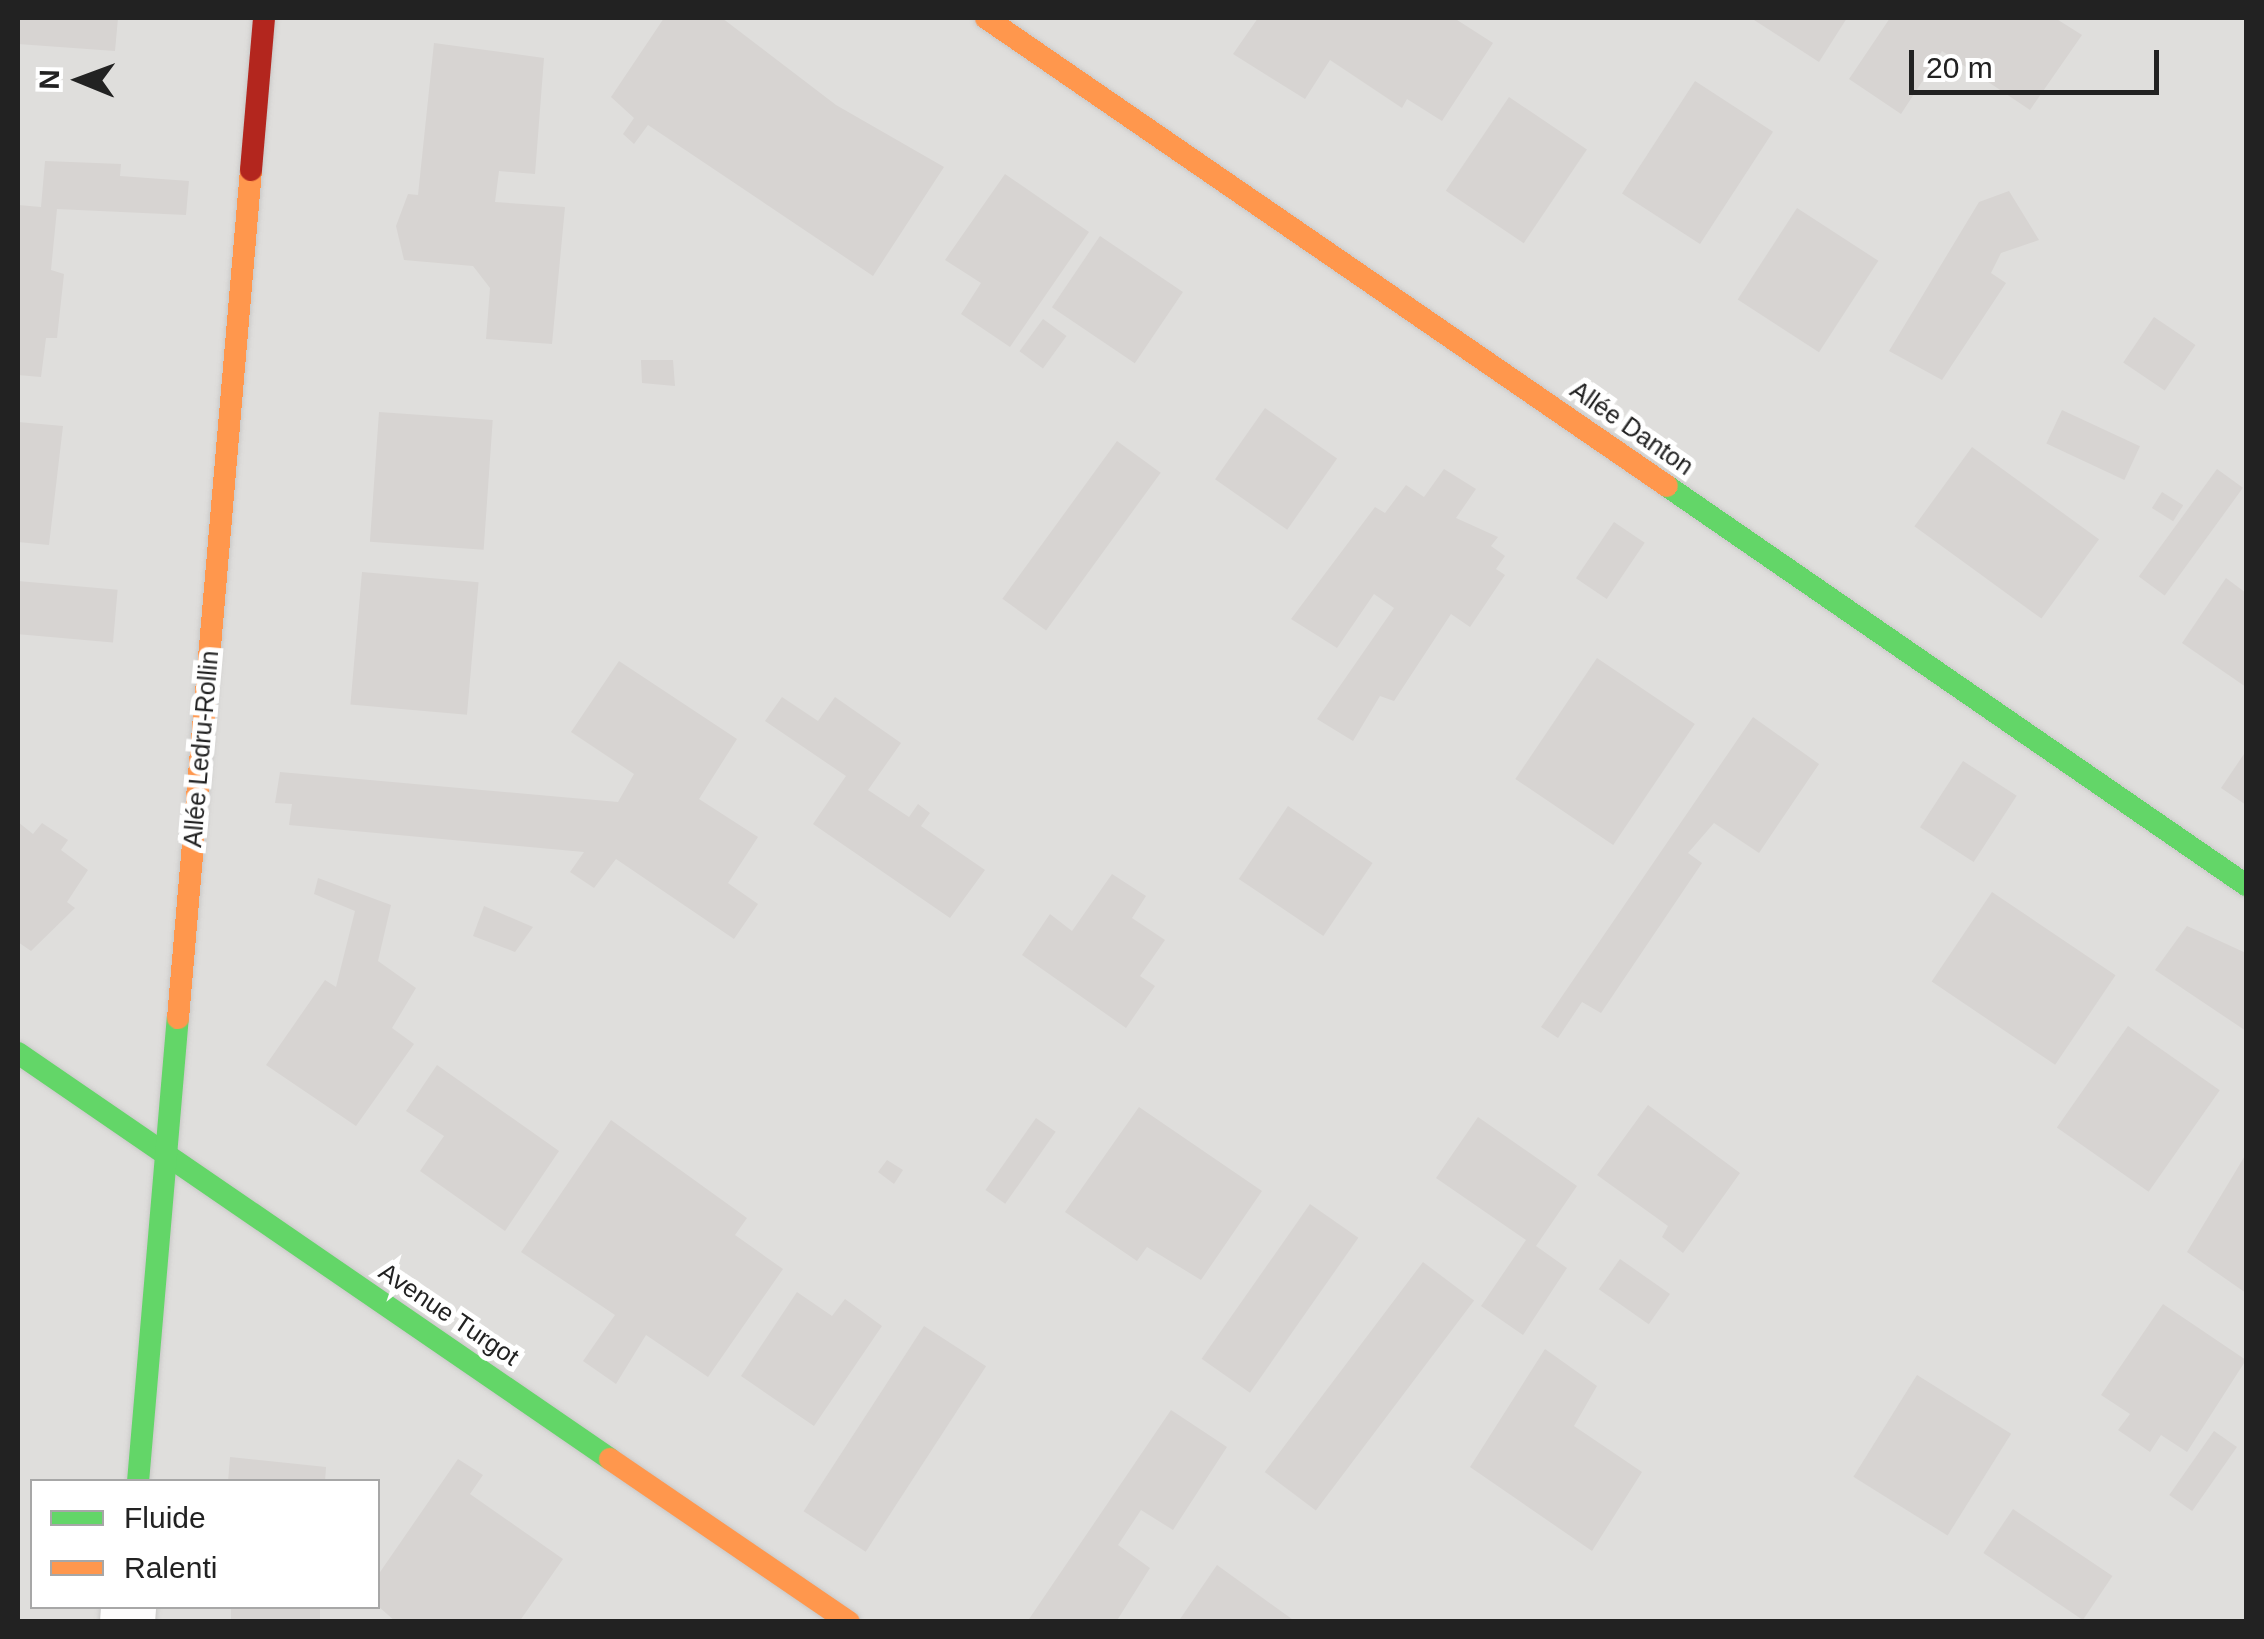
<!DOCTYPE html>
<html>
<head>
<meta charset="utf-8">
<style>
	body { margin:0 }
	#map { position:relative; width:2264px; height:1639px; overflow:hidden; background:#f0eeeb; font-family:Helvetica,sans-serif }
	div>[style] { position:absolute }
	.residential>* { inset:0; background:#dfdedc }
	.building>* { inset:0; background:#d7d4d2; transform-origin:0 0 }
	.roads { filter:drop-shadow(0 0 2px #c9c8c7) drop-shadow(0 0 2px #c9c8c7) }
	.street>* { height:55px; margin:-27.5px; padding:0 27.5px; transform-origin:27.5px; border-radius:27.5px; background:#fdfcfc }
	.fast>* { height:22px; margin:-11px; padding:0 11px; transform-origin:11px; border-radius:11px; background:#63d668 }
	.slow>* { height:22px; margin:-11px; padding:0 11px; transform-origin:11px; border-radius:11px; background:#ff974d }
	.jam>* { height:22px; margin:-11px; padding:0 11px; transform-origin:11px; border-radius:11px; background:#b3261e }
	span { translate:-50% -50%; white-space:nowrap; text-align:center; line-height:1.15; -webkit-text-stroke:10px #fff; paint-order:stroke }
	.street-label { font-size:25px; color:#222 }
	.frame { position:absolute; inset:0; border:20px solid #222; pointer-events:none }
	.legend { position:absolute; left:30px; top:1479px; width:350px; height:130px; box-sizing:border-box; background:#fff; border:2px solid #a7a7a7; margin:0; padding:12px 18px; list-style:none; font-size:30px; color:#222 }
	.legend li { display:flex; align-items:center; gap:20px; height:50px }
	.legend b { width:50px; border:2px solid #a7a7a7 }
	.north { position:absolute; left:30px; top:30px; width:100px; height:100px; -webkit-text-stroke:8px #fff; paint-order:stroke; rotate:271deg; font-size:28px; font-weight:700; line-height:40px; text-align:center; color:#222 }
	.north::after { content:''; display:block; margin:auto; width:35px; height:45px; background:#222; clip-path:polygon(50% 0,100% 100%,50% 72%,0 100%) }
	.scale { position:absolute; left:1909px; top:50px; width:250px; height:45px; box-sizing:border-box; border:5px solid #222; border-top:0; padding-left:12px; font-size:30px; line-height:35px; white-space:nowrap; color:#222; -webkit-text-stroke:8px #fff; paint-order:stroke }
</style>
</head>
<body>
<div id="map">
	<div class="residential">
		<i style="clip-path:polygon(evenodd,18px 18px,2246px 18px,2246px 1621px,18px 1621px,18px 18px,32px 1482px,378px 1482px,378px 1606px,32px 1606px,32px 1482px)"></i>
	</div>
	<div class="building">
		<i style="clip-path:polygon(18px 18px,118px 18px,115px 51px,18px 44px)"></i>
		<i style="clip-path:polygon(664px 18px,722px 18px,836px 105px,944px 167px,873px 276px,648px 125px,634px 144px,623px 134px,634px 118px,611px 97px)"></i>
		<i style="clip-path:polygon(1258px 18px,1454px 18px,1493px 43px,1442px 121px,1407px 99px,1402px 108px,1330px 60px,1305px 99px,1233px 54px)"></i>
		<i style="clip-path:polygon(1751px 18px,1847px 18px,1819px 62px)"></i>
		<i style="clip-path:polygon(1890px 18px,2055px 18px,2082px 35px,2030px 110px,1942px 51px,1901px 114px,1849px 79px)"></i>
		<i style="clip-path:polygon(434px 43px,544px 58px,535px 174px,499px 171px,495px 202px,565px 207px,552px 344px,486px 339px,490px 288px,473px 266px,404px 260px,396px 226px,408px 194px,418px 195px)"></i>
		<i style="left:1695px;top:81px;width:93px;height:134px;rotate:33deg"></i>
		<i style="left:1509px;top:97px;width:94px;height:113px;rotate:34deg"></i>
		<i style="clip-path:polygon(45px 161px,121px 164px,120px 176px,189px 181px,186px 215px,57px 209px,51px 270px,64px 274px,57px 338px,46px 338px,41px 377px,18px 375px,18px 205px,41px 207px)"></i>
		<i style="clip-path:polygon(1005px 174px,1089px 232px,1010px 347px,961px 314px,981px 283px,945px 260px)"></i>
		<i style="clip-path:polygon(2009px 191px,2039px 240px,2001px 253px,1991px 273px,2006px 283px,1942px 380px,1889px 351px,1979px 202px)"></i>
		<i style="left:1797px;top:208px;width:97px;height:109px;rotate:33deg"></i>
		<i style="left:1100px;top:236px;width:100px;height:86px;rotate:34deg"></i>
		<i style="left:2154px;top:317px;width:50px;height:55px;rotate:34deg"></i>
		<i style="left:1043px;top:319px;width:29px;height:40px;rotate:36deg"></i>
		<i style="clip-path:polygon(641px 360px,673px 360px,675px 386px,642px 383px)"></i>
		<i style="left:1265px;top:408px;width:88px;height:87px;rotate:35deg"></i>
		<i style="left:2062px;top:410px;width:86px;height:37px;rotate:25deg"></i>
		<i style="left:379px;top:412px;width:114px;height:130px;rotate:4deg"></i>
		<i style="clip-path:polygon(18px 422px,63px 426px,49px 545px,18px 542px)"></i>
		<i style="left:1117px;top:441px;width:54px;height:195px;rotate:36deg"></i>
		<i style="left:1972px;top:447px;width:157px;height:98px;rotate:36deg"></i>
		<i style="clip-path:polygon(1444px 469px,1476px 489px,1456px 518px,1498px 537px,1491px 546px,1505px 556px,1496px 569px,1505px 575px,1470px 627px,1451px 614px,1394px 701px,1380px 696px,1353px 741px,1317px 719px,1394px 608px,1374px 594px,1337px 648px,1291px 619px,1375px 507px,1385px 513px,1406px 485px,1424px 497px)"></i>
		<i style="left:2217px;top:469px;width:32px;height:133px;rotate:36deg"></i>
		<i style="left:2162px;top:492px;width:25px;height:19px;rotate:32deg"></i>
		<i style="left:1614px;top:522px;width:37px;height:68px;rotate:34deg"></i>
		<i style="left:362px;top:572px;width:117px;height:133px;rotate:5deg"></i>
		<i style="clip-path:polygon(2226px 578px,2246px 593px,2246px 687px,2182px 643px)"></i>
		<i style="left:18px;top:581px;width:100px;height:53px;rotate:5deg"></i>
		<i style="left:1597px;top:658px;width:118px;height:146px;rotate:34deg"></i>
		<i style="clip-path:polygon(619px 661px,737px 739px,699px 799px,758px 837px,728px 883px,758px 904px,734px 939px,616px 859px,594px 888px,570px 872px,584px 852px,289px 825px,292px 804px,275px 803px,280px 772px,618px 802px,634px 774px,571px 732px)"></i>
		<i style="clip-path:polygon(782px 697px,818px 721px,835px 697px,901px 743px,868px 790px,909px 817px,918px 804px,930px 813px,921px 826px,985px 870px,950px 918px,813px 824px,846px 776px,765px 721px)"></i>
		<i style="clip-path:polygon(1753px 717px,1819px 764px,1759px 853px,1714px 823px,1688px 853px,1702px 863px,1601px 1013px,1582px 1002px,1558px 1038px,1541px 1027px)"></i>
		<i style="clip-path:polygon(2246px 751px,2246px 805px,2221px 788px)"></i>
		<i style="left:1963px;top:761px;width:64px;height:79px;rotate:33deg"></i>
		<i style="left:1288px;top:806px;width:102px;height:88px;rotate:34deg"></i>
		<i style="clip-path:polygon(18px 822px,33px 834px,42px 823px,68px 840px,61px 850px,88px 870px,67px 902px,75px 908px,31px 951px,18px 942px)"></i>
		<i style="clip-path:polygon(1112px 874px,1146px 896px,1132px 918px,1165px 940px,1140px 976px,1155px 986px,1126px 1028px,1022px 955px,1050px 914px,1072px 931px)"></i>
		<i style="clip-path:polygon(318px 878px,391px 905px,378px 961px,416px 988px,392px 1028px,414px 1044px,356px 1126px,266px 1065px,325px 980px,336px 987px,355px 911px,314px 894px)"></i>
		<i style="left:1992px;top:892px;width:149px;height:108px;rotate:34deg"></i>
		<i style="clip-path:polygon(484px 906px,533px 927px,515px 952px,473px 936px)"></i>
		<i style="clip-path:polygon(2187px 926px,2246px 953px,2246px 1031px,2155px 970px)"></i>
		<i style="left:2128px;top:1026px;width:112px;height:124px;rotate:35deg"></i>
		<i style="clip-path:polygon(437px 1065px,559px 1151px,505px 1231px,420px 1171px,444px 1136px,406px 1111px)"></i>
		<i style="clip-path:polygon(1648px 1105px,1740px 1173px,1683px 1253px,1662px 1237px,1668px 1226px,1597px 1175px)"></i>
		<i style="clip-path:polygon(1139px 1107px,1262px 1191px,1201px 1280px,1147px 1247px,1137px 1261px,1065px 1212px)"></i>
		<i style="clip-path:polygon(1478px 1117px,1577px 1186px,1536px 1246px,1567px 1268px,1523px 1335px,1481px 1306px,1526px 1240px,1436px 1178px)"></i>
		<i style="left:1036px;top:1118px;width:24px;height:88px;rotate:35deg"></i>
		<i style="clip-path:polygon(611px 1120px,747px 1218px,735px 1235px,783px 1269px,708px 1377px,646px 1335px,616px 1384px,583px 1361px,615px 1315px,521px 1252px)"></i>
		<i style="clip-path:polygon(2246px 1154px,2245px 1238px,2246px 1293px,2187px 1252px)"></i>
		<i style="clip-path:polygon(887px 1160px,903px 1170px,894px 1184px,878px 1172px)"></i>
		<i style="left:1310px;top:1204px;width:59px;height:189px;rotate:35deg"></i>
		<i style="left:1620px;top:1259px;width:61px;height:37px;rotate:35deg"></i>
		<i style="left:1423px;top:1262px;width:64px;height:263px;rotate:37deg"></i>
		<i style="clip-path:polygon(797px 1292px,832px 1316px,845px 1299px,882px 1326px,814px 1426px,741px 1376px)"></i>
		<i style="clip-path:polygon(2163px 1304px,2246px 1360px,2187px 1452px,2161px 1435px,2150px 1452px,2118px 1430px,2130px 1414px,2101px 1395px)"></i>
		<i style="left:924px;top:1326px;width:74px;height:221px;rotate:33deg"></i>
		<i style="clip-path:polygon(1545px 1349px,1597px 1386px,1574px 1426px,1642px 1472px,1592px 1551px,1470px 1467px)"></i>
		<i style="left:1917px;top:1375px;width:111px;height:120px;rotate:32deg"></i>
		<i style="clip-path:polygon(1171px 1410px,1227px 1447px,1173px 1530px,1141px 1510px,1118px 1545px,1150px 1568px,1116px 1622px,1027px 1622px)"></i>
		<i style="left:2214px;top:1431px;width:28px;height:78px;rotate:35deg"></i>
		<i style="clip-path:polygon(230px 1457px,326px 1467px,325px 1482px,228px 1482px)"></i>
		<i style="clip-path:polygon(458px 1459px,483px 1475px,470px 1494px,563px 1559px,519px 1622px,396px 1622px,378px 1606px,378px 1575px)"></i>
		<i style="left:2013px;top:1509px;width:120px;height:53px;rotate:34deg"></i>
		<i style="clip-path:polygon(1217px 1565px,1296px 1622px,1178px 1622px)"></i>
		<i style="left:231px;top:1606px;width:89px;height:16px"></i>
	</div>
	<div class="roads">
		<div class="street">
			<i style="left:127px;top:1622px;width:16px;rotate:-86deg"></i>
		</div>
		<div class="fast">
			<i style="left:1667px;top:486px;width:703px;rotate:34.57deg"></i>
			<i style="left:18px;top:1053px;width:718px;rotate:34.44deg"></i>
			<i style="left:138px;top:1482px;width:466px;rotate:-85.1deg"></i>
		</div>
		<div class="slow">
			<i style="left:986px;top:18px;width:826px;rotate:34.5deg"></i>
			<i style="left:178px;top:1018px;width:851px;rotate:-85.08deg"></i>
			<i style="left:610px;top:1459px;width:289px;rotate:34.3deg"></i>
		</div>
		<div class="jam">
			<i style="left:251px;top:170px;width:153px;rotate:-85.1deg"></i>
		</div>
	</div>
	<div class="street-label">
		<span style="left:1632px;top:428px;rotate:35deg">Allée Danton</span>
		<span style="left:201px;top:749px;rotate:-85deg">Allée Ledru-Rollin</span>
		<span style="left:449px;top:1314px;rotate:34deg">Avenue Turgot</span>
	</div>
	<div class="frame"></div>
	<ul class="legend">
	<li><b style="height:12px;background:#63d668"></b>Fluide</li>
	<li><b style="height:12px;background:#ff974d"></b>Ralenti</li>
	</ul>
	<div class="north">N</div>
	<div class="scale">20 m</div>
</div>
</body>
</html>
